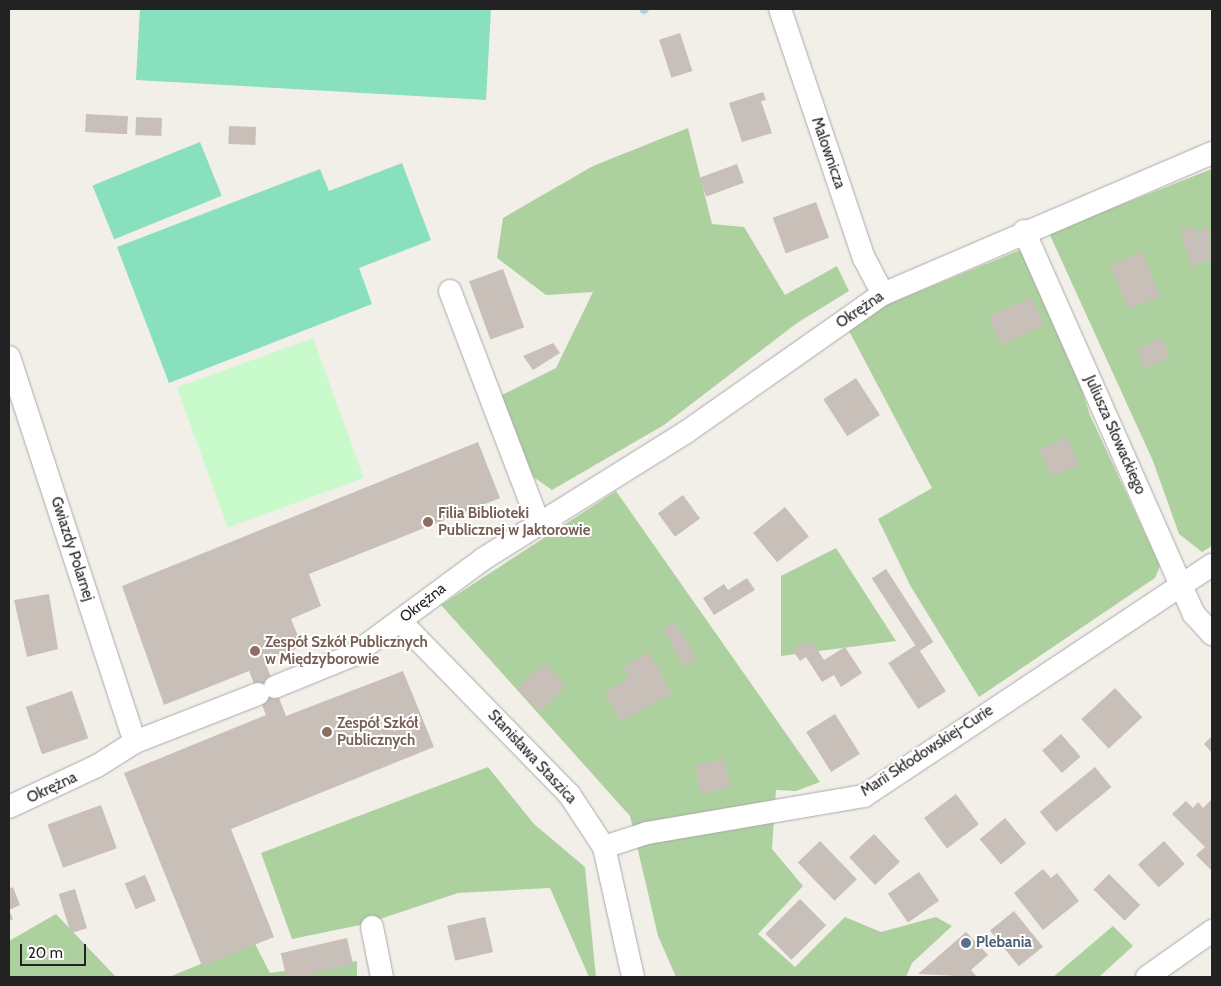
<!DOCTYPE html>
<html>
<head>
<meta charset="utf-8">
<style>
	body { margin:0 }
	#map { position:relative; width:1221px; height:986px; overflow:hidden; background:#f2efe9; font-family:Cabin,sans-serif }
	div>[style] { position:absolute }
	.forest>* { inset:0; background:#add19e }
	.park>* { inset:0; background:#c8facc; transform-origin:0 0 }
	.pitch>* { inset:0; background:#88e0be; transform-origin:0 0 }
	.stream>* { height:7px; margin:-3.5px; padding:0 3.5px; transform-origin:3.5px; border-radius:3.5px; background:#aad3df }
	.building>* { inset:0; background:#c7bfb8; transform-origin:0 0 }
	.roads { filter:drop-shadow(0 0 1px #a9a9a9) drop-shadow(0 0 1px #a9a9a9) }
	.minor>* { height:22px; margin:-11px; padding:0 11px; transform-origin:11px; border-radius:11px; background:#fff }
	.dots>* { width:14px; height:14px; translate:-50% -50%; box-sizing:border-box; border:2px solid #fff; border-radius:50% }
	span { translate:-50% -50%; white-space:nowrap; text-align:center; line-height:1.15; -webkit-text-stroke:4px #fff; paint-order:stroke }
	.street-label { font-size:15px; color:#222 }
	.education-label { font-size:15px; color:#785e54; font-weight:700 }
	.left { translate:0 -50%; text-align:left }
	.service-label { font-size:15px; color:#4e5e75; font-weight:700 }
	.frame { position:absolute; inset:0; border:10px solid #222; pointer-events:none }
	.scale { position:absolute; left:20px; top:944px; width:66px; height:22px; box-sizing:border-box; border:2px solid #222; border-top:0; padding-left:6px; font-size:15px; line-height:18px; white-space:nowrap; color:#222; -webkit-text-stroke:4px #fff; paint-order:stroke }
</style>
</head>
<body>
<div id="map">
	<div class="forest">
		<i style="clip-path:polygon(688px 128px,712px 224px,744px 227px,785px 295px,837px 266px,849px 291px,797px 323px,664px 425px,552px 490px,532px 476px,500px 396px,556px 368px,593px 292px,546px 295px,497px 258px,503px 218px,593px 166px)"></i>
		<i style="clip-path:polygon(1212px 169px,1212px 546px,1202px 552px,1179px 534px,1153px 461px,1049px 233px)"></i>
		<i style="clip-path:polygon(1025px 248px,1063px 332px,1090px 415px,1160px 566px,1155px 578px,979px 697px,911px 587px,878px 519px,932px 488px,848px 329px,881px 307px)"></i>
		<i style="clip-path:polygon(616px 491px,820px 782px,796px 791px,776px 790px,772px 849px,803px 886px,758px 934px,795px 967px,845px 917px,881px 932px,936px 917px,952px 926px,912px 963px,906px 977px,676px 977px,658px 936px,630px 816px,441px 605px)"></i>
		<i style="clip-path:polygon(836px 548px,896px 641px,781px 656px,781px 576px)"></i>
		<i style="clip-path:polygon(488px 767px,534px 824px,585px 867px,596px 977px,589px 977px,550px 888px,458px 893px,365px 924px,292px 939px,261px 853px)"></i>
		<i style="clip-path:polygon(56px 914px,115px 976px,168px 977px,9px 977px,9px 941px)"></i>
		<i style="clip-path:polygon(1113px 926px,1133px 946px,1099px 977px,1053px 977px)"></i>
		<i style="clip-path:polygon(254px 942px,270px 973px,357px 961px,357px 977px,169px 977px)"></i>
	</div>
	<div class="park">
		<i style="left:313px;top:338px;width:149px;height:145px;rotate:70deg"></i>
	</div>
	<div class="pitch">
		<i style="clip-path:polygon(140px 9px,491px 9px,486px 100px,136px 80px)"></i>
		<i style="left:200px;top:142px;width:58px;height:116px;rotate:68deg"></i>
		<i style="clip-path:polygon(402px 163px,431px 240px,359px 268px,372px 304px,169px 383px,117px 247px,320px 169px,329px 191px)"></i>
	</div>
	<div class="stream">
		<i style="left:643px;top:10px;width:2px;rotate:-27deg"></i>
	</div>
	<div class="building">
		<i style="left:680px;top:33px;width:40px;height:22px;rotate:72deg"></i>
		<i style="clip-path:polygon(763px 92px,766px 100px,761px 101px,772px 133px,742px 142px,729px 103px)"></i>
		<i style="left:86px;top:114px;width:42px;height:18px;rotate:3deg"></i>
		<i style="left:136px;top:117px;width:26px;height:18px;rotate:2deg"></i>
		<i style="left:229px;top:126px;width:27px;height:18px;rotate:2deg"></i>
		<i style="left:737px;top:164px;width:20px;height:40px;rotate:70deg"></i>
		<i style="left:816px;top:202px;width:38px;height:46px;rotate:70deg"></i>
		<i style="clip-path:polygon(1193px 226px,1195px 232px,1208px 227px,1212px 259px,1192px 267px,1180px 231px)"></i>
		<i style="left:1142px;top:252px;width:48px;height:34px;rotate:68deg"></i>
		<i style="left:503px;top:269px;width:62px;height:36px;rotate:70deg"></i>
		<i style="left:1031px;top:297px;width:31px;height:47px;rotate:65deg"></i>
		<i style="left:1162px;top:338px;width:21px;height:28px;rotate:67deg"></i>
		<i style="clip-path:polygon(553px 343px,560px 353px,533px 370px,523px 356px)"></i>
		<i style="left:856px;top:378px;width:44px;height:39px;rotate:57deg"></i>
		<i style="left:1066px;top:437px;width:30px;height:30px;rotate:64deg"></i>
		<i style="clip-path:polygon(478px 442px,500px 498px,309px 574px,321px 606px,291px 619px,302px 646px,265px 662px,286px 716px,403px 671px,434px 747px,231px 829px,274px 937px,202px 966px,124px 773px,266px 715px,249px 671px,164px 705px,122px 586px)"></i>
		<i style="left:683px;top:495px;width:29px;height:31px;rotate:54deg"></i>
		<i style="left:785px;top:507px;width:38px;height:41px;rotate:51deg"></i>
		<i style="left:886px;top:569px;width:87px;height:17px;rotate:57deg"></i>
		<i style="clip-path:polygon(747px 578px,755px 590px,714px 615px,703px 598px,724px 584px,728px 590px)"></i>
		<i style="clip-path:polygon(49px 594px,58px 649px,27px 657px,14px 600px)"></i>
		<i style="left:675px;top:622px;width:43px;height:15px;rotate:59deg"></i>
		<i style="clip-path:polygon(812px 641px,824px 660px,845px 647px,862px 673px,841px 687px,834px 675px,822px 682px,806px 657px,800px 661px,792px 649px)"></i>
		<i style="left:916px;top:645px;width:55px;height:33px;rotate:57deg"></i>
		<i style="clip-path:polygon(649px 652px,672px 693px,621px 722px,604px 693px,629px 678px,623px 667px)"></i>
		<i style="left:544px;top:663px;width:32px;height:37px;rotate:46deg"></i>
		<i style="left:1115px;top:688px;width:40px;height:46px;rotate:47deg"></i>
		<i style="left:72px;top:691px;width:50px;height:49px;rotate:71deg"></i>
		<i style="left:835px;top:714px;width:47px;height:34px;rotate:58deg"></i>
		<i style="left:1061px;top:734px;width:30px;height:25px;rotate:49deg"></i>
		<i style="clip-path:polygon(1212px 736px,1212px 753px,1204px 744px)"></i>
		<i style="left:724px;top:759px;width:29px;height:30px;rotate:78deg"></i>
		<i style="left:1095px;top:767px;width:26px;height:71px;rotate:51deg"></i>
		<i style="left:956px;top:794px;width:38px;height:40px;rotate:53deg"></i>
		<i style="clip-path:polygon(1212px 799px,1212px 871px,1196px 855px,1205px 847px,1172px 814px,1186px 801px,1193px 808px,1198px 802px,1203px 808px)"></i>
		<i style="left:101px;top:805px;width:46px;height:57px;rotate:70deg"></i>
		<i style="left:1005px;top:818px;width:33px;height:33px;rotate:50deg"></i>
		<i style="left:874px;top:834px;width:38px;height:34px;rotate:47deg"></i>
		<i style="left:820px;top:841px;width:53px;height:31px;rotate:46deg"></i>
		<i style="left:1164px;top:841px;width:31px;height:35px;rotate:48deg"></i>
		<i style="clip-path:polygon(1043px 869px,1051px 878px,1057px 873px,1079px 901px,1043px 930px,1014px 893px)"></i>
		<i style="left:919px;top:872px;width:35px;height:38px;rotate:55deg"></i>
		<i style="left:1109px;top:874px;width:44px;height:22px;rotate:45deg"></i>
		<i style="left:145px;top:875px;width:28px;height:22px;rotate:67deg"></i>
		<i style="clip-path:polygon(13px 887px,20px 905px,9px 910px,13px 919px,9px 921px,9px 889px)"></i>
		<i style="left:75px;top:889px;width:41px;height:17px;rotate:73deg"></i>
		<i style="left:800px;top:899px;width:37px;height:49px;rotate:45deg"></i>
		<i style="left:1014px;top:911px;width:46px;height:31px;rotate:51deg"></i>
		<i style="left:485px;top:917px;width:36px;height:39px;rotate:77deg"></i>
		<i style="clip-path:polygon(966px 932px,988px 955px,971px 970px,977px 977px,918px 974px)"></i>
		<i style="left:347px;top:938px;width:27px;height:68px;rotate:77deg"></i>
	</div>
	<div class="roads">
		<div class="minor">
			<i style="left:780px;top:9px;width:263px;rotate:71.4deg"></i>
			<i style="left:864px;top:258px;width:41px;rotate:62.2deg"></i>
			<i style="left:1024px;top:231px;width:419px;rotate:66.1deg"></i>
			<i style="left:1194px;top:614px;width:27px;rotate:48deg"></i>
			<i style="left:450px;top:291px;width:247px;rotate:69.1deg"></i>
			<i style="left:9px;top:357px;width:405px;rotate:71.9deg"></i>
			<i style="left:400px;top:621px;width:242px;rotate:45.7deg"></i>
			<i style="left:569px;top:794px;width:64px;rotate:56.6deg"></i>
			<i style="left:604px;top:847px;width:133px;rotate:77.4deg"></i>
			<i style="left:275px;top:687px;width:84px;rotate:-22.3deg"></i>
			<i style="left:353px;top:655px;width:162px;rotate:-36.4deg"></i>
			<i style="left:483px;top:559px;width:238px;rotate:-32deg"></i>
			<i style="left:685px;top:433px;width:242px;rotate:-35.1deg"></i>
			<i style="left:883px;top:294px;width:358px;rotate:-23.2deg"></i>
			<i style="left:9px;top:807px;width:97px;rotate:-25deg"></i>
			<i style="left:97px;top:766px;width:45px;rotate:-32.3deg"></i>
			<i style="left:135px;top:742px;width:132px;rotate:-21.3deg"></i>
			<i style="left:604px;top:847px;width:45px;rotate:-18deg"></i>
			<i style="left:647px;top:833px;width:220px;rotate:-9.7deg"></i>
			<i style="left:864px;top:796px;width:418px;rotate:-33.6deg"></i>
			<i style="left:372px;top:927px;width:51px;rotate:78.7deg"></i>
			<i style="left:1147px;top:977px;width:80px;rotate:-35.3deg"></i>
		</div>
	</div>
	<div class="dots">
		<i style="left:428px;top:522px;background:#8d6e63"></i>
		<i style="left:255px;top:651px;background:#8d6e63"></i>
		<i style="left:327px;top:732px;background:#8d6e63"></i>
		<i style="left:966px;top:943px;background:#5c6f8a"></i>
	</div>
	<div class="street-label">
		<span style="left:828px;top:153px;rotate:71deg">Malownicza</span>
		<span style="left:860px;top:310px;rotate:-34deg">Okrężna</span>
		<span style="left:1115px;top:435px;rotate:66deg">Juliusza Słowackiego</span>
		<span style="left:72px;top:549px;rotate:72deg">Gwiazdy Polarnej</span>
		<span style="left:423px;top:603px;rotate:-38deg">Okrężna</span>
		<span style="left:927px;top:751px;rotate:-33deg">Marii Skłodowskiej-Curie</span>
		<span style="left:532px;top:757px;rotate:47deg">Stanisława Staszica</span>
		<span style="left:52px;top:788px;rotate:-25deg">Okrężna</span>
	</div>
	<div class="education-label">
		<span class="left" style="left:438px;top:522px">Filia Biblioteki<br>Publicznej w Jaktorowie</span>
		<span class="left" style="left:265px;top:651px">Zespół Szkół Publicznych<br>w Międzyborowie</span>
		<span class="left" style="left:337px;top:732px">Zespół Szkół<br>Publicznych</span>
	</div>
	<div class="service-label">
		<span class="left" style="left:976px;top:943px">Plebania</span>
	</div>
	<div class="frame"></div>
	<div class="scale">20 m</div>
</div>
</body>
</html>
